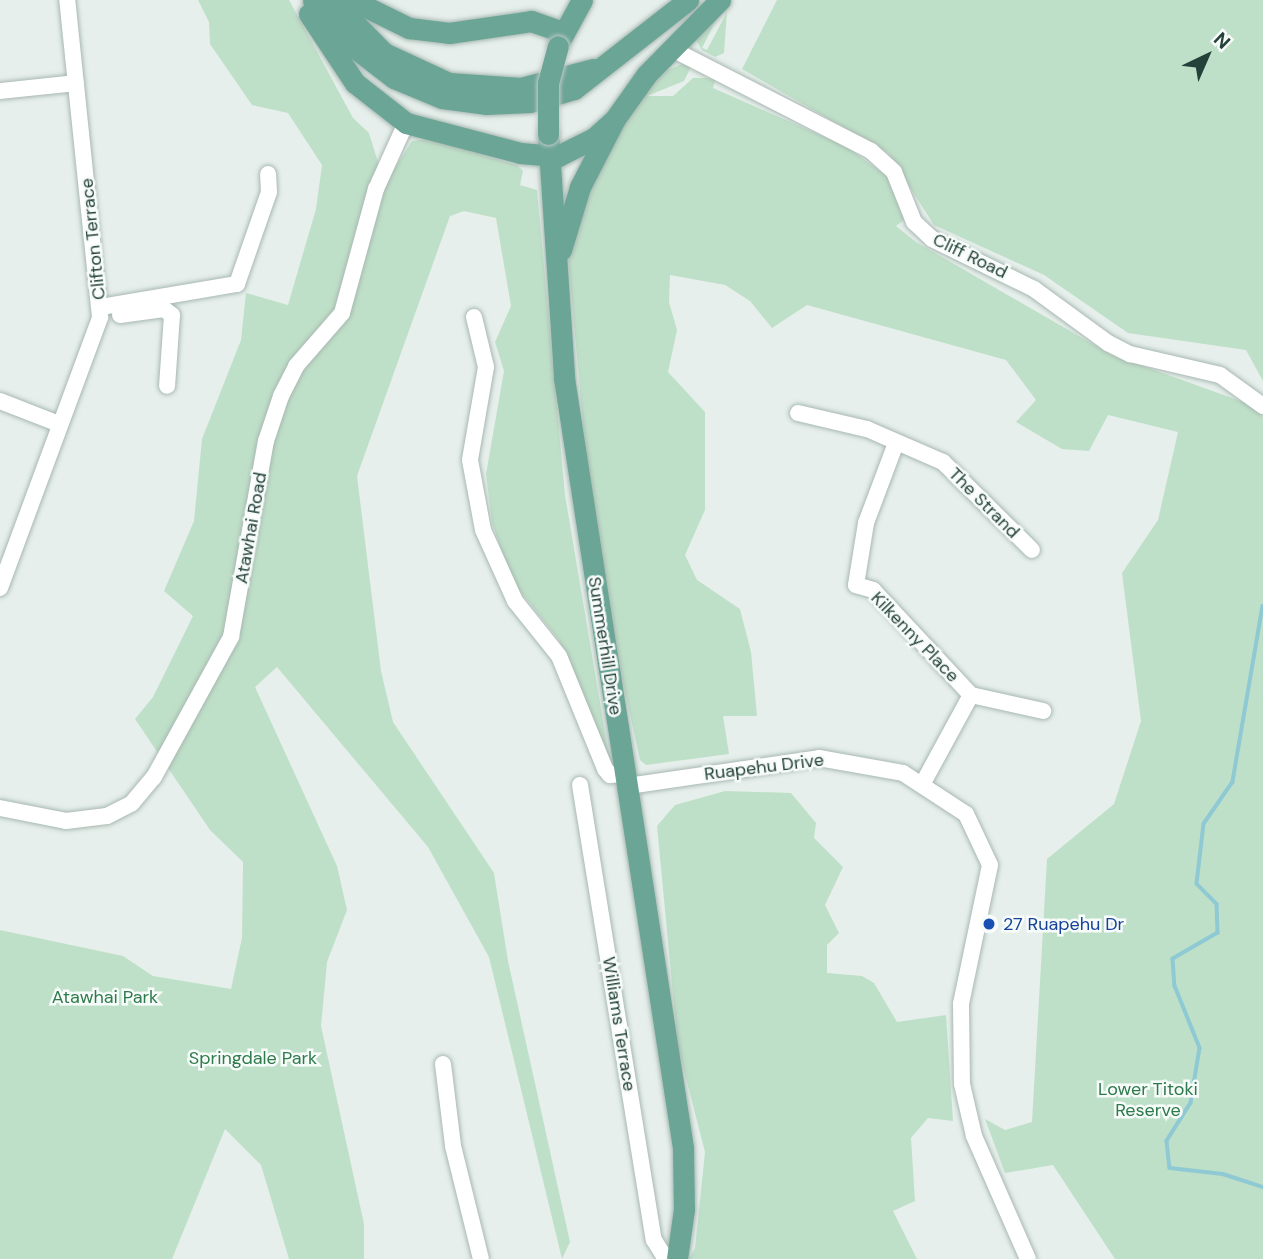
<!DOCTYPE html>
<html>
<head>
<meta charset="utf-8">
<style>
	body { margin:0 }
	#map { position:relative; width:1263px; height:1259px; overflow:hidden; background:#e6efeb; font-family:"DM Sans",sans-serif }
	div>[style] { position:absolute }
	.green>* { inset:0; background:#bfe0c8 }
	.stream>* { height:3.5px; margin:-1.75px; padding:0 1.75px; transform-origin:1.75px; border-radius:1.75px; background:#8ec9d4 }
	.roads { filter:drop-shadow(0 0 2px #a8b8b2) drop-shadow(0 0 2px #a8b8b2) }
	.minor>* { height:16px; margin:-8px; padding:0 8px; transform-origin:8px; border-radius:8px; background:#fff }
	.major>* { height:21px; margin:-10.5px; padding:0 10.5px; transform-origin:10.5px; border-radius:10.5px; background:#6aa596 }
	.bridges { filter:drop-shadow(0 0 2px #c2cac8) drop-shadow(0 0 2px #c2cac8) }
	.major-bridge>* { height:21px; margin:-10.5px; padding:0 10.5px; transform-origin:10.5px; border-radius:10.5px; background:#6aa596 }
	.dots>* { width:19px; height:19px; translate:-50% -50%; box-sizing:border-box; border:4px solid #f7fbf9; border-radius:50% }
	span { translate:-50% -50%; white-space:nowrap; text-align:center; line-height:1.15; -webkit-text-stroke:5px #f7fbf9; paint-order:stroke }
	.street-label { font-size:18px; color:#24423a }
	.transit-label { font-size:18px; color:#164399 }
	.left { translate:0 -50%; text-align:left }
	.park-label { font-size:18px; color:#2d7a4b }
	.north { position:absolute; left:1172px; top:21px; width:70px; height:70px; -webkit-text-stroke:5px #f7fbf9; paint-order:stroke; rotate:44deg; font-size:19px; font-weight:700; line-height:28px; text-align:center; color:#24423a }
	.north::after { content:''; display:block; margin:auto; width:24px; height:32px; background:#24423a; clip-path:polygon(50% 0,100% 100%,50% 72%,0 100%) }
</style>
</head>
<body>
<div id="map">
	<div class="green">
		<i style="clip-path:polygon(198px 0,289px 0,353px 118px,369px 133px,381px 172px,391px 174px,412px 141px,428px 139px,517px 165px,523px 171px,520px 185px,537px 190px,565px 495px,609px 756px,559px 640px,513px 582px,492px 523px,486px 474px,504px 371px,495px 342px,511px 306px,496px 218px,464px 211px,450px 216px,357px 476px,381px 671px,393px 722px,494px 873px,508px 961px,570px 1242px,562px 1259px,489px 957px,428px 847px,277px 667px,255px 687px,337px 866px,347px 910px,327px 962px,321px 1026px,364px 1224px,364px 1259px,289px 1259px,261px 1165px,225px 1129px,172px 1259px,0 1259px,0 930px,123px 956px,153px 976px,231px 989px,242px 938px,243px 862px,210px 830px,135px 719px,153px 697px,193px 616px,164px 591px,194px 521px,202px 439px,241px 340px,246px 293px,288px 305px,316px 209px,322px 165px,288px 113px,252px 105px,210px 44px,209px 22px)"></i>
		<i style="clip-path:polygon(777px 0,1263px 0,1263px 381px,1246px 350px,1128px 333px,1044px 275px,934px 225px,888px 153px,742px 69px)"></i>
		<i style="clip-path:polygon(726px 1px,702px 48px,707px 50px,727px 12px,724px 53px,715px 57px,702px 50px,696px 40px)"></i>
		<i style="clip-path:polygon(682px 64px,691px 67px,684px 81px,647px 96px,673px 96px,693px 78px,707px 78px,715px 81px,713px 88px,847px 147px,889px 178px,907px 218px,896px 226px,916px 242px,1110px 354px,1257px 407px,1263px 418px,1263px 1259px,1115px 1259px,1053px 1165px,1005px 1173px,985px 1119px,1005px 1130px,1032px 1122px,1047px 859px,1114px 804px,1141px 721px,1122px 573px,1158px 520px,1178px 432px,1108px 415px,1089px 451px,1062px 449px,1016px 422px,1036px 400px,1006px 360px,807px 305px,772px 328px,750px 301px,725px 285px,670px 275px,669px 302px,677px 330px,668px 372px,705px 412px,705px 510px,685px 555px,697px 580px,740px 609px,751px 652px,757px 716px,723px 716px,729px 754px,646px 765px,640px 760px,619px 665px,587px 468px,568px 257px,581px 205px,626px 120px,661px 73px)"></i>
		<i style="clip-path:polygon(725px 791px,791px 793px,816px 823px,814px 838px,843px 867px,825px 905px,839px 933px,827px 945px,827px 973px,862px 976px,874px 983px,897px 1022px,946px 1015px,953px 1121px,928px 1118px,911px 1138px,915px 1201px,893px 1211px,917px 1259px,689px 1259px,695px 1248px,705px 1152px,678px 1047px,657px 826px,675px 805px)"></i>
	</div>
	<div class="stream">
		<i style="left:1263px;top:606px;width:179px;rotate:99.7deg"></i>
		<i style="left:1233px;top:782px;width:51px;rotate:124.6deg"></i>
		<i style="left:1204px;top:824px;width:60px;rotate:96.7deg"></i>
		<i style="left:1197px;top:884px;width:28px;rotate:45deg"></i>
		<i style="left:1217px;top:904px;width:29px;rotate:88deg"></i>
		<i style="left:1218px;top:933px;width:52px;rotate:150deg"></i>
		<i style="left:1173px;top:959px;width:27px;rotate:86deg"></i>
		<i style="left:1175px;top:986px;width:67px;rotate:68deg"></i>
		<i style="left:1200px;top:1048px;width:56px;rotate:99.3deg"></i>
		<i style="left:1191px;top:1103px;width:45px;rotate:122.3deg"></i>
		<i style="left:1167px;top:1141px;width:27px;rotate:84deg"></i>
		<i style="left:1170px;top:1168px;width:53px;rotate:6.5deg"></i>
		<i style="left:1223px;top:1174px;width:42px;rotate:18deg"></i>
	</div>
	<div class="roads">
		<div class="minor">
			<i style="left:672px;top:49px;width:224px;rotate:27.1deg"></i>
			<i style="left:871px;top:151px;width:31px;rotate:42deg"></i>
			<i style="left:894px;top:172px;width:54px;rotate:68.2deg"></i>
			<i style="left:914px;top:222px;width:25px;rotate:43deg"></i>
			<i style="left:932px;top:239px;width:114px;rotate:26.1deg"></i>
			<i style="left:1034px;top:289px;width:92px;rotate:36.1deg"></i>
			<i style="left:1108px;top:343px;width:25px;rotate:27deg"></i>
			<i style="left:1130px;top:354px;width:92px;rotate:13.1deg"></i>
			<i style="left:1220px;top:375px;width:53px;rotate:35.8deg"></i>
			<i style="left:0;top:91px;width:76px;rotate:-6deg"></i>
			<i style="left:101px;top:307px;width:138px;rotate:-9.6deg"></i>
			<i style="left:237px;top:284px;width:97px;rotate:-70.8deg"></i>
			<i style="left:269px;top:192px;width:18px;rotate:-93deg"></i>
			<i style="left:120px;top:315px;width:44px;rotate:-7.8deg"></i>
			<i style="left:164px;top:309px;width:10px;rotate:37deg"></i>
			<i style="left:172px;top:315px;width:71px;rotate:94deg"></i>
			<i style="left:474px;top:317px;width:51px;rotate:76.5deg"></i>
			<i style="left:486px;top:367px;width:94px;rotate:99.8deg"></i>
			<i style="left:470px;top:460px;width:71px;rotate:79.5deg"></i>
			<i style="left:483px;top:530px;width:78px;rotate:65.7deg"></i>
			<i style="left:515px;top:601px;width:70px;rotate:51.3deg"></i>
			<i style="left:559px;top:656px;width:122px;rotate:67.8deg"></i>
			<i style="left:605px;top:769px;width:8px;rotate:50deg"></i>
			<i style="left:610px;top:775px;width:16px;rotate:-4deg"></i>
			<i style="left:0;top:401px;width:63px;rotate:21.3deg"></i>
			<i style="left:798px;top:413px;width:71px;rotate:13.1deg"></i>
			<i style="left:867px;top:429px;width:83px;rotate:23.5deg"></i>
			<i style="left:943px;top:462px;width:125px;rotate:44.7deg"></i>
			<i style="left:896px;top:443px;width:85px;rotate:110.6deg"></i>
			<i style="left:866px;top:523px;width:63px;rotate:99.2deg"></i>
			<i style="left:856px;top:585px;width:18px;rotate:16deg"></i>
			<i style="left:873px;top:590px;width:144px;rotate:47deg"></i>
			<i style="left:971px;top:695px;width:74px;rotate:12.5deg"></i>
			<i style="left:0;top:588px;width:289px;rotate:-69.7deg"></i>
			<i style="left:100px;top:317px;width:319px;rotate:-95.9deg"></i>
			<i style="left:923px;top:783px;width:100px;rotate:-61.4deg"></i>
			<i style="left:580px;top:785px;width:461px;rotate:80.8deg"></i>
			<i style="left:654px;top:1240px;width:22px;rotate:58deg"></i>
			<i style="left:628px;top:786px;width:193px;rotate:-8.3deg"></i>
			<i style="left:819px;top:758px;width:85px;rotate:10.1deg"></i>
			<i style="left:903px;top:773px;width:75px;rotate:33.1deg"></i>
			<i style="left:966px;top:814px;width:56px;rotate:64.8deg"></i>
			<i style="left:990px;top:865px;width:142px;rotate:101.8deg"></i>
			<i style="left:961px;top:1004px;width:80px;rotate:89.3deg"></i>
			<i style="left:962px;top:1084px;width:53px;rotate:77deg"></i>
			<i style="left:974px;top:1136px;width:134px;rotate:66.3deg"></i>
			<i style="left:0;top:808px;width:67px;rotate:11.1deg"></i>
			<i style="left:66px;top:821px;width:41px;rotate:-7deg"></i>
			<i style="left:107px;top:816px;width:28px;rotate:-27deg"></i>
			<i style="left:132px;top:803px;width:34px;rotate:-50deg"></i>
			<i style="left:154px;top:777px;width:160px;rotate:-61.2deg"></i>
			<i style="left:231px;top:637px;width:199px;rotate:-79.9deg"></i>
			<i style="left:266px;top:441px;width:47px;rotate:-71.6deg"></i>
			<i style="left:281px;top:396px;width:34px;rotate:-63deg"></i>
			<i style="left:296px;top:366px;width:70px;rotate:-49deg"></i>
			<i style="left:342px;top:313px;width:129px;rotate:-74.7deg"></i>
			<i style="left:376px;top:189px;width:72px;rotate:-65.6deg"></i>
			<i style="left:443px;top:1064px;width:83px;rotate:83deg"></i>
			<i style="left:453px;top:1146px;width:116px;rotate:76.1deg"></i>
		</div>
		<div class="major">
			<i style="left:313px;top:0;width:54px;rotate:51deg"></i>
			<i style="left:347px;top:42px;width:59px;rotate:37.5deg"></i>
			<i style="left:394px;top:78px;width:52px;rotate:22.6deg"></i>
			<i style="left:442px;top:98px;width:44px;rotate:7.8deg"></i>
			<i style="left:486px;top:104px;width:44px;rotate:-2.6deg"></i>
			<i style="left:530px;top:102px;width:46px;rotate:-16.5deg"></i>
			<i style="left:574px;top:89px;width:145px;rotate:-38deg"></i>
			<i style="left:332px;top:0;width:74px;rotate:45.5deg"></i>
			<i style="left:384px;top:53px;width:72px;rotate:24.8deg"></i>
			<i style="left:449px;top:83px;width:72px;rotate:4deg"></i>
			<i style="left:521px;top:88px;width:74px;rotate:-14.8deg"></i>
			<i style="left:352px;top:0;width:64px;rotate:26.2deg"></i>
			<i style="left:409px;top:28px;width:40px;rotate:7.1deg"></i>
			<i style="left:449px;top:33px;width:83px;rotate:-8.3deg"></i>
			<i style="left:531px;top:21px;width:34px;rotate:19deg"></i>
			<i style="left:309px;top:14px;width:83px;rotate:56.3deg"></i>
			<i style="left:355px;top:83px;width:65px;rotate:38.1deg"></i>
			<i style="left:406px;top:123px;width:118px;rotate:14.7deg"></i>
			<i style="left:520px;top:153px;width:38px;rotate:5deg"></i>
			<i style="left:558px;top:156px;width:40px;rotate:-26.6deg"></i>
			<i style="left:594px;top:138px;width:28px;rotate:-42deg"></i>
			<i style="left:558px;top:44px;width:50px;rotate:-61.4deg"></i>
			<i style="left:548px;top:134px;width:245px;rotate:86.2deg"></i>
			<i style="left:564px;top:378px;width:779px;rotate:81.21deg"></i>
			<i style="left:683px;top:1148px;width:61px;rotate:89.1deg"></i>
			<i style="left:684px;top:1209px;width:50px;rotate:98deg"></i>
			<i style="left:561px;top:250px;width:66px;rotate:-73.2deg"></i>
			<i style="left:580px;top:187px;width:76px;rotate:-62.8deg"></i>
			<i style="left:615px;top:119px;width:55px;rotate:-54.6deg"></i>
			<i style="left:647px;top:74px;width:104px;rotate:-45.4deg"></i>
		</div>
	</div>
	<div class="bridges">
		<div class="major-bridge">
			<i style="left:548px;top:134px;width:51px;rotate:-90deg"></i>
			<i style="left:548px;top:83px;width:38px;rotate:-75deg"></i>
		</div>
	</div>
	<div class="dots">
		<i style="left:989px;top:924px;background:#1a4fb4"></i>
	</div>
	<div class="street-label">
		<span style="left:93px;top:239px;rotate:-96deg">Clifton Terrace</span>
		<span style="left:970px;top:256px;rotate:26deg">Cliff Road</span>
		<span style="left:984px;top:503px;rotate:45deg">The Strand</span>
		<span style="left:251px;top:528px;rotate:-80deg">Atawhai Road</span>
		<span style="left:915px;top:637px;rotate:46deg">Kilkenny Place</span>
		<span style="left:605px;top:646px;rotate:81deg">Summerhill Drive</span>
		<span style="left:764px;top:767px;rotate:-7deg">Ruapehu Drive</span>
		<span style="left:619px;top:1024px;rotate:81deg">Williams Terrace</span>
	</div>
	<div class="transit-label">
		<span class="left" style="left:1003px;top:924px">27 Ruapehu Dr</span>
	</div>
	<div class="park-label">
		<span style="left:105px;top:997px">Atawhai Park</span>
		<span style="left:253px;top:1058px">Springdale Park</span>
		<span style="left:1148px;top:1100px">Lower Titoki<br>Reserve</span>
	</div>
	<div class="north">N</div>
</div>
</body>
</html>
